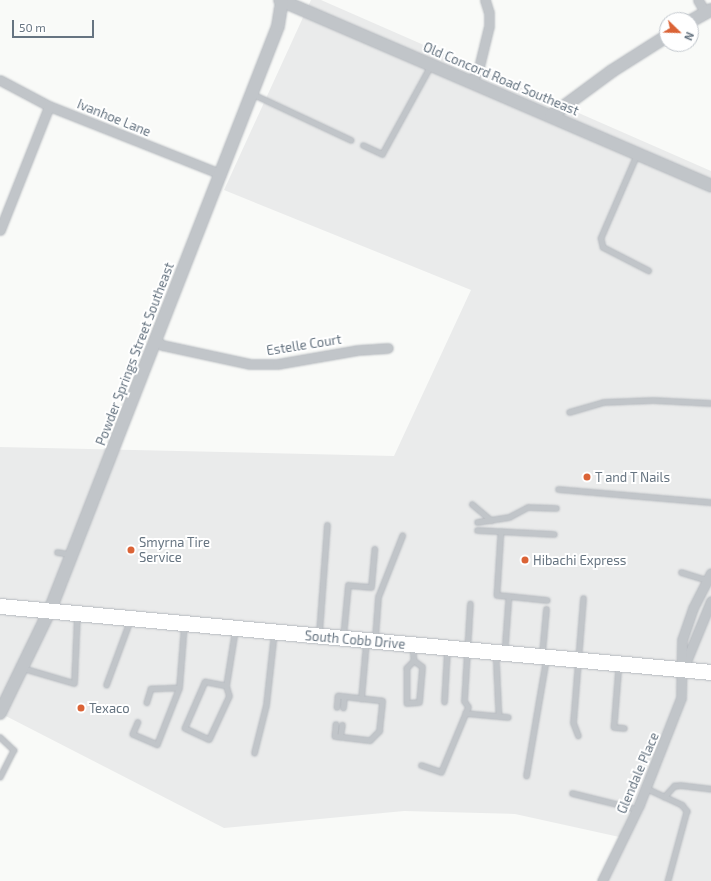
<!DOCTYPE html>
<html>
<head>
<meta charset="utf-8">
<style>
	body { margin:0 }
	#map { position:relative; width:711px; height:881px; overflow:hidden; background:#f9faf8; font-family:"Exo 2",sans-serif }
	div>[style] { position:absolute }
	.built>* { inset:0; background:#eaebeb }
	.roads { filter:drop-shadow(0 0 1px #b5b9be) drop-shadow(0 0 1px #b5b9be) }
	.service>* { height:4.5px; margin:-2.25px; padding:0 2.25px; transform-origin:2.25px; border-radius:2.25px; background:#c1c5c9 }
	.minor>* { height:9px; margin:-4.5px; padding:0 4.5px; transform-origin:4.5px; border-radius:4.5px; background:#c1c5c9 }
	.tertiary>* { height:12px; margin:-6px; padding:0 6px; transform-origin:6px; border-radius:6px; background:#c1c5c9 }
	.primary>* { height:15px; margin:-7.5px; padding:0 7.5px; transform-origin:7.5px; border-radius:7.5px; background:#fff }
	.dots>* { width:11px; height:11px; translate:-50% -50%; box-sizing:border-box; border:2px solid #fff; border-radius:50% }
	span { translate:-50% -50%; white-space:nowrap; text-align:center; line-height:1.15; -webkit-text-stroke:4px #fff; paint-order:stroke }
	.street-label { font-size:13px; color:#667481 }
	.poi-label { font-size:13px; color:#667481 }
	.left { translate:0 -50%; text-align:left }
	.north { position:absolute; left:659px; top:12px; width:40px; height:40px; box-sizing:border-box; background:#fff; border:1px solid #c2c7cd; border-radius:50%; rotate:113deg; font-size:11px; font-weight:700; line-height:16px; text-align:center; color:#667481 }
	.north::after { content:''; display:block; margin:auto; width:14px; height:18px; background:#db6336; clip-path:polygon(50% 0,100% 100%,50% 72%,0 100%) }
	.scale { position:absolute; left:12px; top:20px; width:82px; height:18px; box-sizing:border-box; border:2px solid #667481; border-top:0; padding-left:5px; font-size:12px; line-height:14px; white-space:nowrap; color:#667481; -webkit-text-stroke:3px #fff; paint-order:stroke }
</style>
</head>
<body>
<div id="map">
	<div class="built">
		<i style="clip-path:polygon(311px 0,321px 0,711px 171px,711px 881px,602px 881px,624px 838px,515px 814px,404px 811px,224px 828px,0 713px,0 447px,394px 456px,471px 290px,224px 190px)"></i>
	</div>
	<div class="roads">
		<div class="service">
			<i style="left:253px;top:94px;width:108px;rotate:25.1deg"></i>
			<i style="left:363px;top:145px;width:21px;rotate:25deg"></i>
			<i style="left:382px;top:154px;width:102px;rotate:-61.2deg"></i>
			<i style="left:637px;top:155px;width:90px;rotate:113.4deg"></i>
			<i style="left:601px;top:238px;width:9px;rotate:77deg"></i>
			<i style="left:603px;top:247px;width:51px;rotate:27.1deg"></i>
			<i style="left:569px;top:412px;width:35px;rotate:-16deg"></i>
			<i style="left:603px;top:402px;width:50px;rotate:-2.3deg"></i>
			<i style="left:653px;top:400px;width:58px;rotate:3deg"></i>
			<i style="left:558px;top:489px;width:154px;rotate:4.9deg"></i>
			<i style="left:472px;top:504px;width:25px;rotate:40deg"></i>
			<i style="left:477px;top:522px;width:32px;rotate:-9deg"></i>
			<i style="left:509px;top:517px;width:21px;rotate:-28deg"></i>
			<i style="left:528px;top:507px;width:28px;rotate:2deg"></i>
			<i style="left:477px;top:530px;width:77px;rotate:3deg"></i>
			<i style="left:501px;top:531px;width:64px;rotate:93.6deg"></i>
			<i style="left:497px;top:595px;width:12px;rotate:5deg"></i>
			<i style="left:509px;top:596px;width:55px;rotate:94.2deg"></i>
			<i style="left:57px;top:552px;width:13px;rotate:9deg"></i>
			<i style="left:681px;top:572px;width:27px;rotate:17deg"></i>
			<i style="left:509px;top:596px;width:38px;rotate:6deg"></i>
			<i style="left:319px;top:633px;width:108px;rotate:-85.8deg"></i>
			<i style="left:343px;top:637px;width:52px;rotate:-84.5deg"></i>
			<i style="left:348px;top:585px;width:23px;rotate:5deg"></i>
			<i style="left:371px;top:587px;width:38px;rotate:-85deg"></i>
			<i style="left:375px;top:638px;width:41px;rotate:-85.8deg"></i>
			<i style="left:378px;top:597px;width:66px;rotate:-68.5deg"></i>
			<i style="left:413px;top:647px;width:14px;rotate:86deg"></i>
			<i style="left:414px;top:661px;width:10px;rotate:135deg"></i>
			<i style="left:407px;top:668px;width:35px;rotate:90deg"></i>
			<i style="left:407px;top:703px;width:12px;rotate:-5deg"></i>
			<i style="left:419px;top:702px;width:35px;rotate:-85deg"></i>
			<i style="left:422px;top:667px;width:10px;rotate:-143deg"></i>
			<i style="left:496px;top:653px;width:63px;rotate:87.3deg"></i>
			<i style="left:542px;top:653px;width:44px;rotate:-84.8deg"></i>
			<i style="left:619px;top:665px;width:62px;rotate:94.6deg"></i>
			<i style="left:614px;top:727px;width:10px;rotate:6deg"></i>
			<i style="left:23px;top:668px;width:53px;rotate:16.4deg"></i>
			<i style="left:74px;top:683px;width:68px;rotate:-87.5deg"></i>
			<i style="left:106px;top:685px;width:69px;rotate:-69.7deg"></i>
			<i style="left:226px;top:686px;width:21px;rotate:-169deg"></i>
			<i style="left:205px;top:682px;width:50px;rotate:113.5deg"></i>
			<i style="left:185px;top:728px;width:26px;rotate:25deg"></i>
			<i style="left:209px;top:739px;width:47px;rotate:-65.1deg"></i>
			<i style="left:229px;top:696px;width:10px;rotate:-107deg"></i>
			<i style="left:226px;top:686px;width:57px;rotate:-80.9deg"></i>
			<i style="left:179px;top:688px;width:63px;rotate:-85.5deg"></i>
			<i style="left:361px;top:699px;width:57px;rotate:-85deg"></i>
			<i style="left:444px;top:702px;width:52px;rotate:-86.7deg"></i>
			<i style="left:343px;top:708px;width:11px;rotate:-85deg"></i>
			<i style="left:465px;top:713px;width:43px;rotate:5.3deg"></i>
			<i style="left:138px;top:722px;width:13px;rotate:113deg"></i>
			<i style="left:133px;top:734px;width:26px;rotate:23deg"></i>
			<i style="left:157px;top:744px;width:60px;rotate:-68.6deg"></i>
			<i style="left:179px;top:688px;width:28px;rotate:178deg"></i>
			<i style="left:151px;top:689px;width:14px;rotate:107deg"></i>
			<i style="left:336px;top:724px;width:12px;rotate:95deg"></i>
			<i style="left:335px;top:736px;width:35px;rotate:7deg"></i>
			<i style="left:370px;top:740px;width:13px;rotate:-45deg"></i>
			<i style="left:379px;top:731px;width:30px;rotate:-84deg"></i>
			<i style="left:382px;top:701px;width:44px;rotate:-173.5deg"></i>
			<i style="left:338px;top:696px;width:11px;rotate:95deg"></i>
			<i style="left:578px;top:736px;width:14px;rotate:-111deg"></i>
			<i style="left:573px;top:723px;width:125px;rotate:-85.4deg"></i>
			<i style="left:0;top:737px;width:19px;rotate:43deg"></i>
			<i style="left:14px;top:750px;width:30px;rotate:117deg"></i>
			<i style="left:340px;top:737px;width:12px;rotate:-81deg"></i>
			<i style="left:254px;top:753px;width:49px;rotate:-76deg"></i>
			<i style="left:266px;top:705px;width:72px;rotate:-83.7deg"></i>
			<i style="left:421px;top:765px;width:21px;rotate:19deg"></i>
			<i style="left:441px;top:772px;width:70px;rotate:-67.4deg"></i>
			<i style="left:468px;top:707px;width:7px;rotate:-124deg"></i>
			<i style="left:464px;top:701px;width:97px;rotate:-86.5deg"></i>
			<i style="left:526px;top:776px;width:119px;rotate:-80.3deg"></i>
			<i style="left:646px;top:788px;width:40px;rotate:25deg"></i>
			<i style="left:682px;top:805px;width:8px;rotate:50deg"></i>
			<i style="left:687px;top:811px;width:73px;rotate:105.2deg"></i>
			<i style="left:572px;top:793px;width:67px;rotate:13.8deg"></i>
			<i style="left:664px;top:797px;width:15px;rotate:-48deg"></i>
			<i style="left:674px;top:786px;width:6px;rotate:-9deg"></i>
			<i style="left:680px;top:785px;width:31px;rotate:7deg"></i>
		</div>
		<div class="minor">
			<i style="left:698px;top:0;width:14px;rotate:60deg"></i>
			<i style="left:0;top:80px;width:55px;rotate:28deg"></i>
			<i style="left:49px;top:106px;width:185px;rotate:21.6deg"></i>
			<i style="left:472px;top:82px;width:17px;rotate:-65deg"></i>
			<i style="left:479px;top:67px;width:42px;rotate:-76.3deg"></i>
			<i style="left:489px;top:26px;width:13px;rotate:-90deg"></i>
			<i style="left:489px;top:13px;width:14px;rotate:-107deg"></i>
			<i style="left:0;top:230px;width:133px;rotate:-68.4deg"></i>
			<i style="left:156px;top:340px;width:8px;rotate:40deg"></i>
			<i style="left:162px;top:345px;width:90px;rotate:12.2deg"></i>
			<i style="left:250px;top:364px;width:27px"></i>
			<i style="left:277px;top:364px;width:82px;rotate:-9.8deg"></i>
			<i style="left:358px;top:350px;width:30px;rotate:-4deg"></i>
			<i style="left:685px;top:664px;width:68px;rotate:-67.6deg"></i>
			<i style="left:602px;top:881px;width:85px;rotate:-64deg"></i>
			<i style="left:639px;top:805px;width:115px;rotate:-68.6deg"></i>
			<i style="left:681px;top:698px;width:58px;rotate:-89deg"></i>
			<i style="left:682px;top:640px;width:34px;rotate:-71deg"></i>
			<i style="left:693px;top:608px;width:39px;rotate:-63deg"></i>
		</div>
		<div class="tertiary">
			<i style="left:280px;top:0;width:469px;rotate:23.3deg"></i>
			<i style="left:691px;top:21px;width:23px;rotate:-29deg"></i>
			<i style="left:551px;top:116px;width:76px;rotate:-36.4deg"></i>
			<i style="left:612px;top:71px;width:65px;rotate:-32.5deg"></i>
			<i style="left:0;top:713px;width:114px;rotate:-64.1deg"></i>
			<i style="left:50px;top:610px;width:627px;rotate:-68.67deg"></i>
			<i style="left:278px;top:26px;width:25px;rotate:-81deg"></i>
		</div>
		<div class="primary">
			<i style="left:0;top:606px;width:714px;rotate:5.3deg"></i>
		</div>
	</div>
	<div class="dots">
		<i style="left:587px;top:477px;background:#db6336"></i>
		<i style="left:131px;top:550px;background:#db6336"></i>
		<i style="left:525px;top:560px;background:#db6336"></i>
		<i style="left:81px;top:708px;background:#db6336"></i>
	</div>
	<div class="street-label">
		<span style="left:501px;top:79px;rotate:23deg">Old Concord Road Southeast</span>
		<span style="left:114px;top:118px;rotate:22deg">Ivanhoe Lane</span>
		<span style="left:304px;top:345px;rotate:-9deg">Estelle Court</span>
		<span style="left:135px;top:354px;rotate:-69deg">Powder Springs Street Southeast</span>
		<span style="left:355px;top:640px;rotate:5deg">South Cobb Drive</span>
		<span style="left:638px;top:773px;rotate:-67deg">Glendale Place</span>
	</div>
	<div class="poi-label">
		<span class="left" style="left:595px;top:477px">T and T Nails</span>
		<span class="left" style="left:139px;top:550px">Smyrna Tire<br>Service</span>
		<span class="left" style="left:533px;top:560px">Hibachi Express</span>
		<span class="left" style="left:89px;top:708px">Texaco</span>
	</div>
	<div class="north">N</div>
	<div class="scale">50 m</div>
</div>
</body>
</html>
